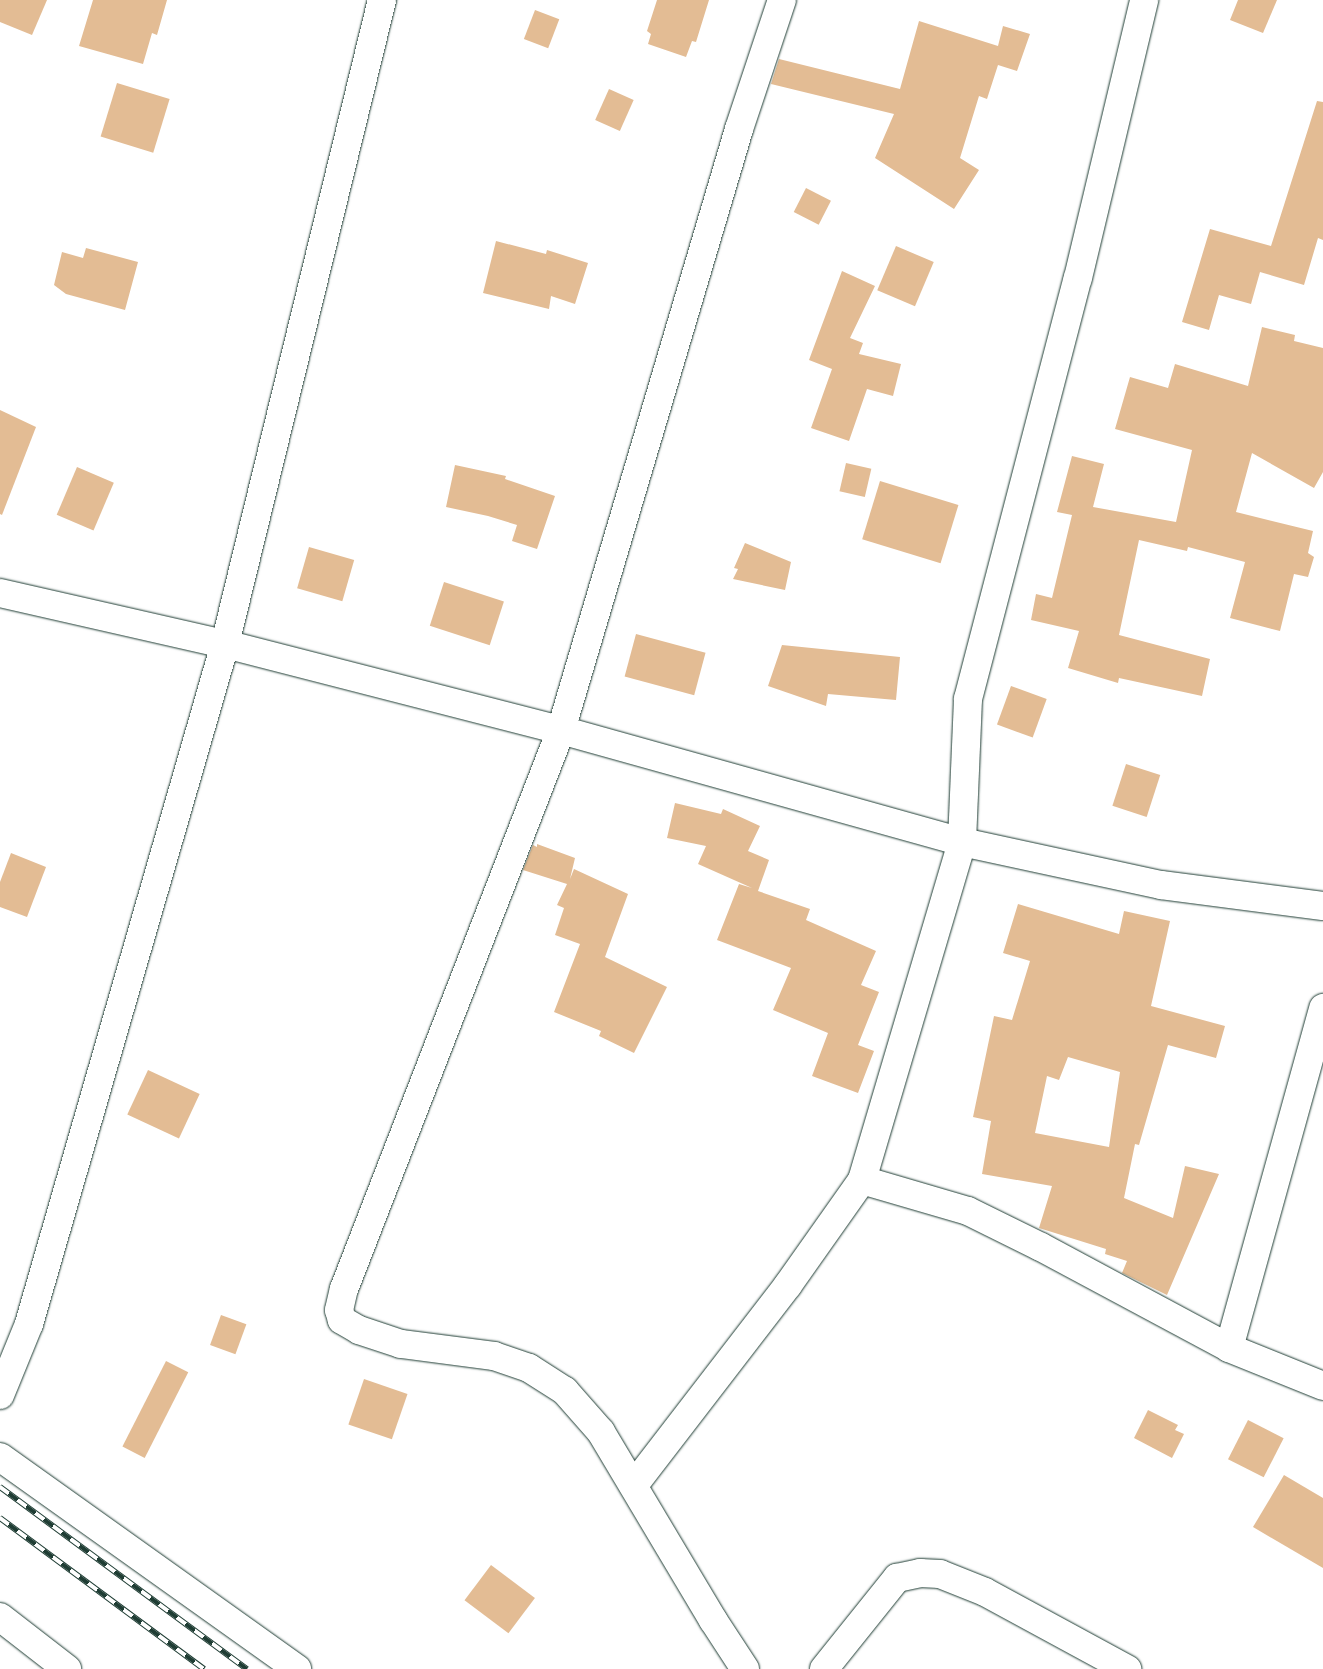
<!DOCTYPE html>
<html>
<head>
<meta charset="utf-8">
<style>
	body { margin:0 }
	#map { position:relative; width:1323px; height:1669px; overflow:hidden; background:#fff; font-family:Delius,sans-serif }
	div>[style] { position:absolute }
	.building>* { inset:0; background:#e3bc94; transform-origin:0 0 }
	.roads { filter:drop-shadow(0 0 1px #1f3d34) drop-shadow(0 0 1px #1f3d34) }
	.minor>* { height:28px; margin:-14px; padding:0 14px; transform-origin:14px; border-radius:14px; background:#fff }
	.rail>* { height:5.5px; margin-top:-2.75px; transform-origin:0; background:repeating-linear-gradient(90deg,#fff 0 11px,#1f3d34 0 22px); box-sizing:border-box; border-block:1px solid #1f3d34 }
	span { translate:-50% -50%; white-space:nowrap; text-align:center; line-height:1.15; -webkit-text-stroke:5px #fff; paint-order:stroke }
</style>
</head>
<body>
<div id="map">
	<div class="building">
		<i style="clip-path:polygon(0 0,47px 0,32px 35px,0 22px)"></i>
		<i style="clip-path:polygon(93px 0,167px 0,157px 35px,152px 33px,143px 64px,79px 46px)"></i>
		<i style="clip-path:polygon(657px 0,709px 0,696px 42px,692px 41px,686px 57px,648px 44px,651px 34px,647px 31px)"></i>
		<i style="clip-path:polygon(1238px 0,1277px 0,1263px 33px,1230px 20px)"></i>
		<i style="left:535px;top:10px;width:26px;height:31px;rotate:21deg"></i>
		<i style="clip-path:polygon(919px 21px,998px 46px,1003px 26px,1030px 34px,1017px 71px,998px 65px,987px 99px,979px 96px,960px 158px,979px 170px,954px 209px,875px 158px,894px 114px,771px 84px,779px 59px,900px 89px)"></i>
		<i style="left:117px;top:83px;width:55px;height:56px;rotate:17deg"></i>
		<i style="left:609px;top:89px;width:27px;height:34px;rotate:24deg"></i>
		<i style="clip-path:polygon(1317px 101px,1323px 102px,1323px 240px,1318px 238px,1304px 285px,1260px 272px,1251px 304px,1219px 295px,1209px 330px,1182px 322px,1210px 229px,1271px 246px)"></i>
		<i style="left:806px;top:188px;width:28px;height:27px;rotate:27deg"></i>
		<i style="clip-path:polygon(496px 241px,546px 254px,547px 250px,588px 263px,575px 304px,551px 296px,549px 309px,483px 293px)"></i>
		<i style="left:896px;top:246px;width:41px;height:48px;rotate:23deg"></i>
		<i style="clip-path:polygon(86px 248px,138px 262px,125px 310px,66px 294px,54px 285px,62px 252px,83px 258px)"></i>
		<i style="clip-path:polygon(842px 271px,875px 286px,850px 338px,863px 343px,859px 354px,901px 364px,893px 396px,867px 389px,849px 441px,811px 428px,832px 369px,809px 360px)"></i>
		<i style="clip-path:polygon(1262px 327px,1295px 335px,1294px 341px,1323px 348px,1323px 472px,1314px 488px,1252px 453px,1236px 512px,1313px 531px,1308px 553px,1314px 557px,1308px 577px,1294px 574px,1280px 631px,1230px 618px,1245px 562px,1188px 547px,1187px 551px,1139px 540px,1119px 635px,1210px 659px,1202px 696px,1119px 678px,1118px 683px,1068px 668px,1079px 631px,1031px 620px,1036px 594px,1052px 598px,1072px 515px,1057px 512px,1072px 456px,1104px 464px,1093px 507px,1176px 522px,1192px 450px,1115px 429px,1130px 377px,1168px 388px,1175px 364px,1248px 386px)"></i>
		<i style="clip-path:polygon(0 410px,36px 427px,2px 515px,0 514px)"></i>
		<i style="left:846px;top:463px;width:26px;height:29px;rotate:13deg"></i>
		<i style="clip-path:polygon(455px 465px,506px 476px,505px 479px,555px 496px,537px 549px,512px 541px,517px 525px,488px 516px,446px 507px)"></i>
		<i style="left:77px;top:467px;width:40px;height:52px;rotate:23deg"></i>
		<i style="left:880px;top:481px;width:82px;height:61px;rotate:17deg"></i>
		<i style="clip-path:polygon(745px 543px,791px 562px,785px 590px,733px 579px,738px 569px,734px 568px)"></i>
		<i style="left:309px;top:547px;width:47px;height:43px;rotate:16deg"></i>
		<i style="left:444px;top:582px;width:63px;height:46px;rotate:18deg"></i>
		<i style="left:636px;top:634px;width:72px;height:44px;rotate:15deg"></i>
		<i style="clip-path:polygon(782px 645px,900px 657px,896px 700px,828px 694px,826px 706px,768px 686px)"></i>
		<i style="left:1011px;top:686px;width:38px;height:41px;rotate:20deg"></i>
		<i style="left:1126px;top:764px;width:36px;height:44px;rotate:18deg"></i>
		<i style="clip-path:polygon(675px 803px,721px 814px,723px 809px,760px 826px,748px 851px,769px 860px,758px 891px,810px 909px,806px 920px,876px 951px,861px 985px,879px 992px,858px 1045px,874px 1051px,858px 1093px,812px 1076px,828px 1033px,773px 1010px,791px 968px,717px 940px,739px 884px,752px 888px,698px 864px,706px 846px,667px 838px)"></i>
		<i style="clip-path:polygon(537px 844px,575px 858px,570px 879px,574px 869px,628px 894px,605px 957px,667px 987px,634px 1053px,599px 1036px,601px 1031px,554px 1012px,580px 944px,555px 935px,564px 908px,557px 905px,567px 884px,523px 870px,533px 845px,537px 847px)"></i>
		<i style="clip-path:polygon(11px 853px,46px 867px,27px 917px,0 907px,0 882px)"></i>
		<i style="clip-path:polygon(evenodd,1018px 904px,1119px 934px,1124px 911px,1170px 921px,1151px 1006px,1225px 1026px,1216px 1058px,1168px 1045px,1139px 1145px,1135px 1144px,1124px 1198px,1173px 1218px,1185px 1166px,1219px 1174px,1167px 1295px,1122px 1273px,1127px 1261px,1105px 1254px,1106px 1249px,1039px 1228px,1052px 1186px,982px 1174px,991px 1121px,973px 1117px,994px 1016px,1012px 1020px,1030px 961px,1003px 953px,1018px 904px,1068px 1057px,1120px 1072px,1109px 1147px,1035px 1133px,1047px 1076px,1059px 1080px,1068px 1057px)"></i>
		<i style="left:148px;top:1070px;width:57px;height:49px;rotate:25deg"></i>
		<i style="left:221px;top:1315px;width:27px;height:32px;rotate:20deg"></i>
		<i style="left:166px;top:1361px;width:25px;height:96px;rotate:27deg"></i>
		<i style="left:364px;top:1379px;width:46px;height:48px;rotate:19deg"></i>
		<i style="clip-path:polygon(1148px 1410px,1178px 1425px,1175px 1430px,1184px 1434px,1172px 1458px,1134px 1438px)"></i>
		<i style="left:1248px;top:1420px;width:40px;height:44px;rotate:27deg"></i>
		<i style="clip-path:polygon(1284px 1475px,1323px 1498px,1323px 1568px,1253px 1527px)"></i>
		<i style="left:491px;top:1565px;width:55px;height:44px;rotate:37deg"></i>
	</div>
	<div class="roads">
		<div class="minor">
			<i style="left:0;top:593px;width:231px;rotate:12.8deg"></i>
			<i style="left:225px;top:644px;width:347px;rotate:14.4deg"></i>
			<i style="left:561px;top:730px;width:416px;rotate:15.6deg"></i>
			<i style="left:962px;top:842px;width:204px;rotate:12.2deg"></i>
			<i style="left:1161px;top:885px;width:163px;rotate:7.4deg"></i>
			<i style="left:862px;top:1180px;width:110px;rotate:16.3deg"></i>
			<i style="left:968px;top:1211px;width:81px;rotate:26.3deg"></i>
			<i style="left:1041px;top:1247px;width:213px;rotate:28.2deg"></i>
			<i style="left:1229px;top:1348px;width:101px;rotate:22deg"></i>
			<i style="left:1229px;top:1348px;width:353px;rotate:-74.5deg"></i>
			<i style="left:0;top:1395px;width:77px;rotate:-67.8deg"></i>
			<i style="left:29px;top:1324px;width:708px;rotate:-73.92deg"></i>
			<i style="left:225px;top:644px;width:663px;rotate:-76.3deg"></i>
			<i style="left:0;top:1457px;width:365px;rotate:35.5deg"></i>
			<i style="left:634px;top:1485px;width:252px;rotate:-52.4deg"></i>
			<i style="left:788px;top:1285px;width:128px;rotate:-54.8deg"></i>
			<i style="left:862px;top:1180px;width:352px;rotate:-73.5deg"></i>
			<i style="left:962px;top:842px;width:143px;rotate:-87.6deg"></i>
			<i style="left:968px;top:699px;width:435px;rotate:-75.4deg"></i>
			<i style="left:1078px;top:278px;width:286px;rotate:-76.6deg"></i>
			<i style="left:0;top:1617px;width:85px;rotate:37.8deg"></i>
			<i style="left:745px;top:1669px;width:59px;rotate:-123.1deg"></i>
			<i style="left:713px;top:1620px;width:219px;rotate:-120.8deg"></i>
			<i style="left:601px;top:1432px;width:55px;rotate:-131.3deg"></i>
			<i style="left:565px;top:1391px;width:43px;rotate:-147.4deg"></i>
			<i style="left:529px;top:1368px;width:37px;rotate:-161deg"></i>
			<i style="left:494px;top:1356px;width:94px;rotate:-172.6deg"></i>
			<i style="left:401px;top:1344px;width:44px;rotate:-161.6deg"></i>
			<i style="left:359px;top:1330px;width:20px;rotate:-150deg"></i>
			<i style="left:342px;top:1320px;width:10px;rotate:-107deg"></i>
			<i style="left:339px;top:1310px;width:22px;rotate:-77deg"></i>
			<i style="left:344px;top:1289px;width:600px;rotate:-68.78deg"></i>
			<i style="left:561px;top:730px;width:627px;rotate:-73.5deg"></i>
			<i style="left:739px;top:129px;width:136px;rotate:-71.6deg"></i>
			<i style="left:824px;top:1669px;width:117px;rotate:-51.3deg"></i>
			<i style="left:897px;top:1578px;width:24px;rotate:-12deg"></i>
			<i style="left:920px;top:1573px;width:20px;rotate:3deg"></i>
			<i style="left:940px;top:1574px;width:48px;rotate:21.8deg"></i>
			<i style="left:985px;top:1592px;width:162px;rotate:28.5deg"></i>
		</div>
	</div>
	<div class="rail">
		<i style="left:0;top:1487px;width:307px;rotate:36.4deg"></i>
		<i style="left:0;top:1518px;width:254px;rotate:36.5deg"></i>
	</div>
</div>
</body>
</html>
